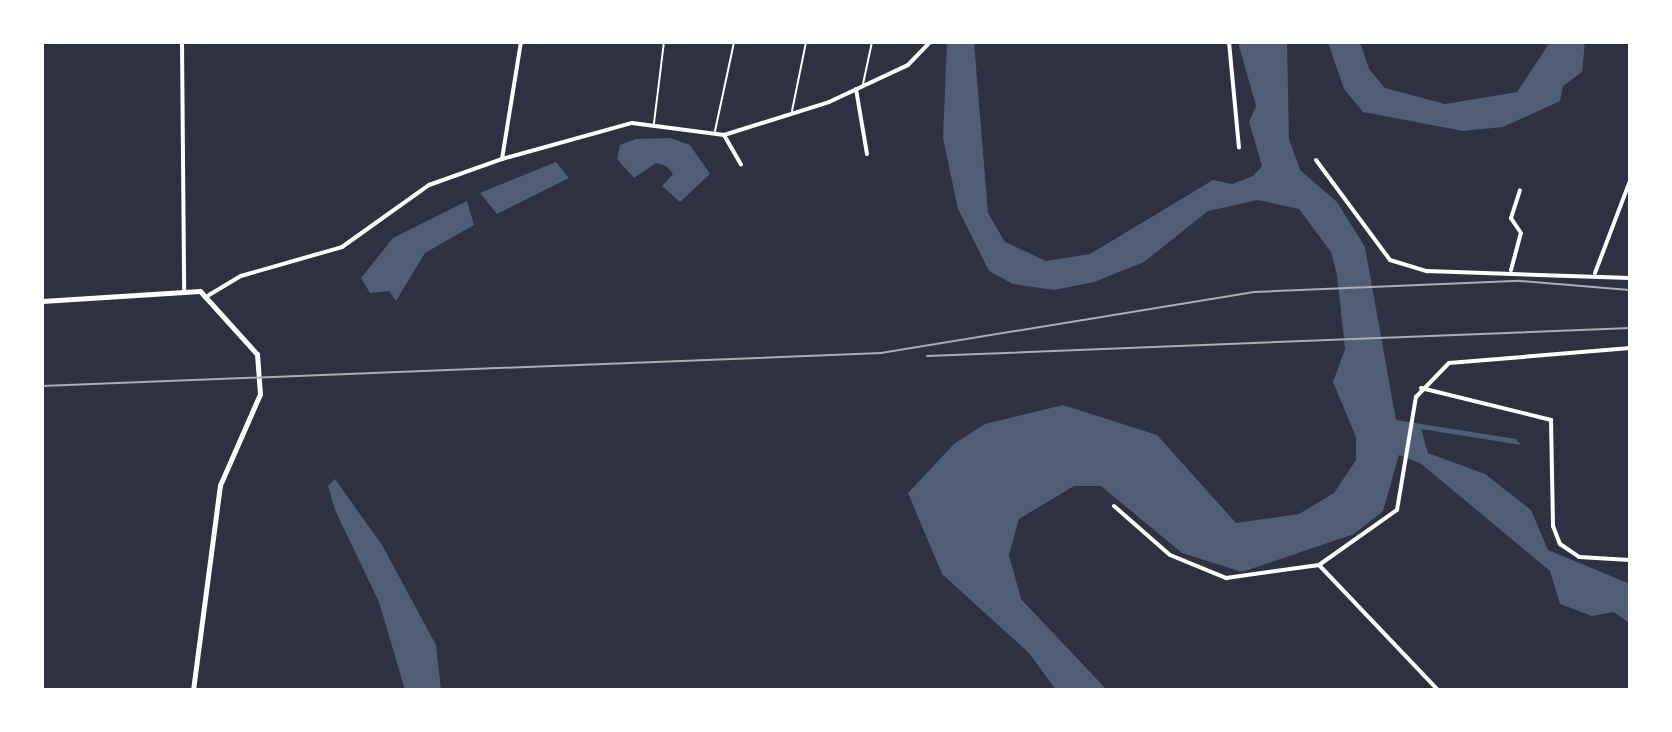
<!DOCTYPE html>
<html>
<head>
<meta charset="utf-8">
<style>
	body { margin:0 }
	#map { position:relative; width:1672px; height:732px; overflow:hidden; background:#2d3142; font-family:Commissioner,sans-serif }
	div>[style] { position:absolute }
	.water>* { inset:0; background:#4f5d75 }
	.service>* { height:2px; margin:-1px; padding:0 1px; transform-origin:1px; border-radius:1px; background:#fff }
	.minor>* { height:4px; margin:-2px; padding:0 2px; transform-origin:2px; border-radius:2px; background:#fff }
	.tertiary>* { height:5px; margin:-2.5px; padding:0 2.5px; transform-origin:2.5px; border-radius:2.5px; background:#fff }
	.rail>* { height:2px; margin:-1px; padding:0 1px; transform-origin:1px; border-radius:1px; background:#abadb3 }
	span { translate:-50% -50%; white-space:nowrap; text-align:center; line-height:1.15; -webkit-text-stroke:8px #fff; paint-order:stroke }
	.frame { position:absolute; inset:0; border:44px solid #fff; pointer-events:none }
</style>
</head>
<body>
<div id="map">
	<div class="water">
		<i style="clip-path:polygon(947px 42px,974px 42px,988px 213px,1005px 242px,1046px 261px,1090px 254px,1213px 180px,1232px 184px,1253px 176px,1262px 166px,1249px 122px,1256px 106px,1238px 42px,1287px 42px,1289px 139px,1300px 170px,1337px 202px,1365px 247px,1396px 420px,1516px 439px,1521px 445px,1421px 429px,1428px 453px,1485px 474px,1531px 510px,1548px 550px,1630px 584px,1630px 624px,1614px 612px,1592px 616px,1560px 604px,1550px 571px,1420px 463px,1399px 455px,1383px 511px,1354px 534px,1242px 572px,1182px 553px,1101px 486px,1074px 486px,1019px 519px,1009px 555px,1021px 599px,1107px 690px,1056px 690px,1029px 653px,942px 574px,908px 493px,954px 444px,985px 424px,1063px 405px,1157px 435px,1236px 523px,1299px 514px,1334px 493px,1356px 460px,1356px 437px,1333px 382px,1345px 349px,1337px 275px,1331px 252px,1299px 209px,1258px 200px,1208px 211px,1144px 262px,1094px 282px,1054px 290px,1013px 284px,989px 271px,958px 209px,943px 138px)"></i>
		<i style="clip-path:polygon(1328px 42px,1360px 42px,1369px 69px,1385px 88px,1445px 104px,1517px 92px,1550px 42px,1585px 42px,1582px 72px,1563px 86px,1560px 101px,1503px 127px,1463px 131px,1363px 112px,1344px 89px)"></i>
		<i style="clip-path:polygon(670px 138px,690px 145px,710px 174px,680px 202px,662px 186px,673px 174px,666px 166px,656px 163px,634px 178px,617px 159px,620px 145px,636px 139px)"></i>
		<i style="clip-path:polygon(556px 162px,569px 178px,497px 214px,480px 193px)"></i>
		<i style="clip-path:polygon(467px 201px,474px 225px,425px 253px,396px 301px,389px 291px,370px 293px,361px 278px,393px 238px)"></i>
		<i style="clip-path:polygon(335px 479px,382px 545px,436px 645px,441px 690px,405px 690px,379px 602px,335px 510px,328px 486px)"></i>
	</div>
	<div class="service">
		<i style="left:863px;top:84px;width:43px;rotate:-77.9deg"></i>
		<i style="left:792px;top:111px;width:70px;rotate:-78.5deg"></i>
		<i style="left:654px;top:123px;width:82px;rotate:-83deg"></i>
		<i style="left:715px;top:131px;width:91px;rotate:-77.9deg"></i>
	</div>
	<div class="minor">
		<i style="left:182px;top:42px;width:250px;rotate:89.5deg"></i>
		<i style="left:1229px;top:42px;width:106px;rotate:84.6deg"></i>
		<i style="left:856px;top:89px;width:66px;rotate:80.4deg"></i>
		<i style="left:724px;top:135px;width:34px;rotate:60deg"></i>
		<i style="left:502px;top:159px;width:119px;rotate:-80.8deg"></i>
		<i style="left:1316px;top:160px;width:124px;rotate:53.5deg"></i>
		<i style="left:1390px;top:260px;width:39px;rotate:17deg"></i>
		<i style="left:1427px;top:271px;width:203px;rotate:2deg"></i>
		<i style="left:1511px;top:270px;width:38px;rotate:-75deg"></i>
		<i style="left:1521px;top:233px;width:18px;rotate:-124deg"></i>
		<i style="left:1511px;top:218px;width:29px;rotate:-72deg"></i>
		<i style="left:1595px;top:273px;width:98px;rotate:-69.2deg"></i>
		<i style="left:209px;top:295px;width:37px;rotate:-31deg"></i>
		<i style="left:241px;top:276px;width:105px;rotate:-16deg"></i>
		<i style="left:342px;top:247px;width:107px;rotate:-35.5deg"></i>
		<i style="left:429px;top:185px;width:77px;rotate:-19.6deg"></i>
		<i style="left:502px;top:159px;width:135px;rotate:-15.5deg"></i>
		<i style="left:632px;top:123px;width:93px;rotate:7.4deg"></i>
		<i style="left:724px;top:135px;width:110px;rotate:-17.4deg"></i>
		<i style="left:829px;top:102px;width:87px;rotate:-25.1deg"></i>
		<i style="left:908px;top:65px;width:32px;rotate:-46deg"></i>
		<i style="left:1421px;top:388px;width:134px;rotate:13.8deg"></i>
		<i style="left:1551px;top:420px;width:106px;rotate:88.9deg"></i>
		<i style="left:1553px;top:526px;width:19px;rotate:69deg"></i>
		<i style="left:1560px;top:544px;width:23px;rotate:34deg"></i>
		<i style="left:1579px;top:557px;width:51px;rotate:3.4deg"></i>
		<i style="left:1114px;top:506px;width:74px;rotate:41.2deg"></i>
		<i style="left:1170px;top:555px;width:61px;rotate:22.3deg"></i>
		<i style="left:1226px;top:578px;width:94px;rotate:-8deg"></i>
		<i style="left:1319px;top:565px;width:95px;rotate:-35.2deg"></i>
		<i style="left:1397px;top:510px;width:115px;rotate:-80.5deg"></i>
		<i style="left:1416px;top:397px;width:47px;rotate:-45.9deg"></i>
		<i style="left:1449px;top:363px;width:182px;rotate:-4.7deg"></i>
		<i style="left:1319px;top:565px;width:173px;rotate:46.4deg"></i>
	</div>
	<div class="tertiary">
		<i style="left:42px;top:301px;width:158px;rotate:-3.6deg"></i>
		<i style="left:200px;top:291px;width:85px;rotate:47.9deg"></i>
		<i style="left:257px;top:354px;width:40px;rotate:85.7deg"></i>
		<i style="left:260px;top:394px;width:99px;rotate:113.7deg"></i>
		<i style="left:220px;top:485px;width:207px;rotate:97.5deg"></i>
	</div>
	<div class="rail">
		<i style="left:927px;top:356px;width:704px;rotate:-2.28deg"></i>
		<i style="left:42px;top:386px;width:840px;rotate:-2.25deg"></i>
		<i style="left:881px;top:353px;width:378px;rotate:-9.3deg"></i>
		<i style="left:1254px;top:292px;width:266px;rotate:-2.4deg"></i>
		<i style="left:1520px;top:281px;width:110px;rotate:4.7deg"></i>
	</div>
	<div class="frame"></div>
</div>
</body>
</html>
